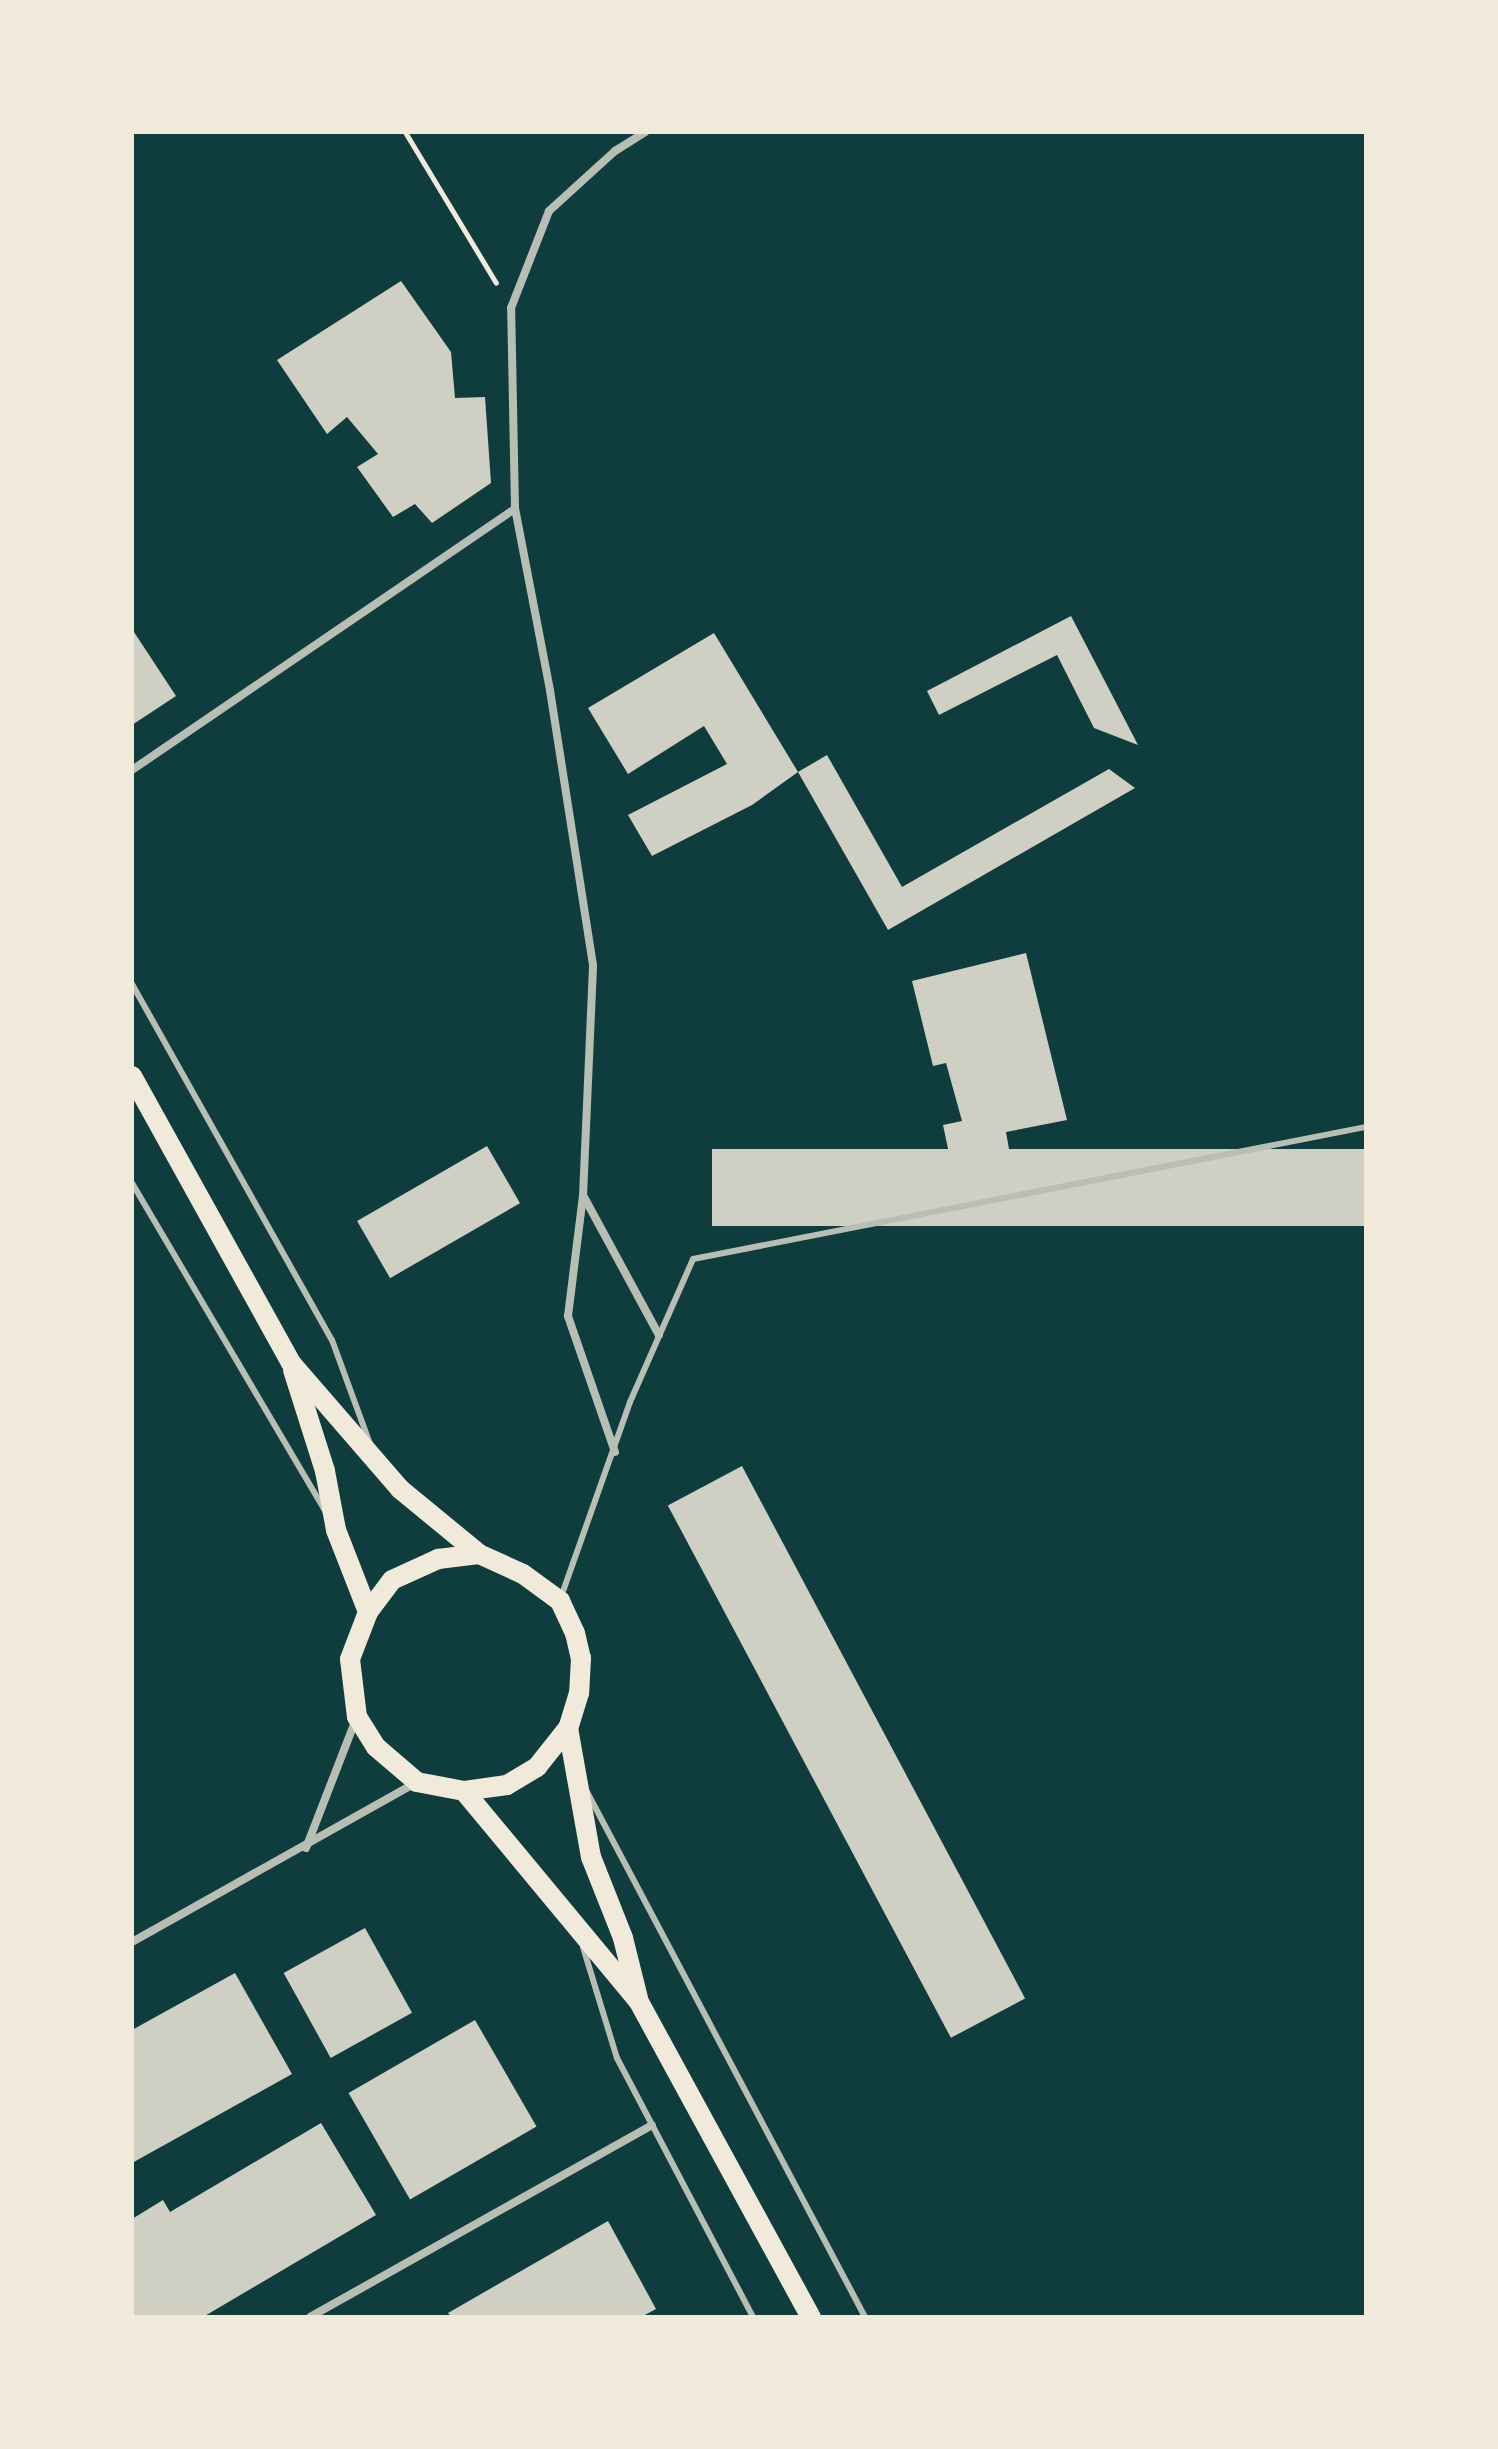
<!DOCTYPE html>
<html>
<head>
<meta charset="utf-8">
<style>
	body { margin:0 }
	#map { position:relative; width:1498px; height:2449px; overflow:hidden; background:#0f3d3e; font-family:"PT Sans Narrow",sans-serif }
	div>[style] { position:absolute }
	.building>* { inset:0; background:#cfcfc3; transform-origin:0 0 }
	.path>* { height:5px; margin:-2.5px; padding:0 2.5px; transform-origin:2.5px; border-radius:2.5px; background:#f1e9da }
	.service>* { height:6px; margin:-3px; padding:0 3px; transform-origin:3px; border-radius:3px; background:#b8beb3 }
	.minor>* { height:8px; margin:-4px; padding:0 4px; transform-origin:4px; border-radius:4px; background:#b8beb3 }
	.primary>* { height:20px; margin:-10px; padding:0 10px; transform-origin:10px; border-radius:10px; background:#f1e9da }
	span { translate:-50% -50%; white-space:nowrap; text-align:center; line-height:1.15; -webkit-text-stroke:6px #f1e9da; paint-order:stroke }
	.frame { position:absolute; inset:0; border:134px solid #f1e9da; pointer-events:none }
</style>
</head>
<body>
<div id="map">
	<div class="building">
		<i style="clip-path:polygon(401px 281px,451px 352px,455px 398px,485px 397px,491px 483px,432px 523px,415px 504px,393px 517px,357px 467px,378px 454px,347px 417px,327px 434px,277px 360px)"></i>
		<i style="clip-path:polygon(1071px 616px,1138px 745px,1094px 728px,1057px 655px,939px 715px,927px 691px)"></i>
		<i style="clip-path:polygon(132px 629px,176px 696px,132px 725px)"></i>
		<i style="clip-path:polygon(714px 633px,798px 772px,827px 755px,902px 887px,1109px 769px,1135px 788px,888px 930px,798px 772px,752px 805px,652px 856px,628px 815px,727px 764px,704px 726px,628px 774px,588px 708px)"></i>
		<i style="clip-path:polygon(1026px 953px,1067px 1120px,1006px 1132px,1010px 1155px,974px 1159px,976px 1175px,955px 1182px,943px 1125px,962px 1121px,946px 1063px,933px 1066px,912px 981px)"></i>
		<i style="left:487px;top:1146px;width:66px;height:150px;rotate:60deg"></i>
		<i style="left:1366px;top:1149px;width:77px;height:654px;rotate:90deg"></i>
		<i style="left:742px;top:1466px;width:603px;height:84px;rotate:62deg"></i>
		<i style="left:365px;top:1928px;width:97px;height:93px;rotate:61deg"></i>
		<i style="clip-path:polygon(235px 1973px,292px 2074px,132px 2163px,132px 2030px)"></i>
		<i style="left:475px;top:2020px;width:123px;height:146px;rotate:60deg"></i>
		<i style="clip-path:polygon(321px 2123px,376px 2215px,203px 2317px,132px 2317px,132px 2219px,163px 2200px,170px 2212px)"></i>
		<i style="clip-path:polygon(608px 2221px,656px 2309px,641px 2317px,451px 2317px,448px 2313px)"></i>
	</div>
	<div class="path">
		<i style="left:405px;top:132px;width:176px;rotate:58.9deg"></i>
	</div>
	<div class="service">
		<i style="left:132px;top:984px;width:408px;rotate:60.7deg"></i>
		<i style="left:332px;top:1340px;width:111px;rotate:69.9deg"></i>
		<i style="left:132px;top:1183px;width:381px;rotate:59.5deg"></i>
		<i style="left:561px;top:1597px;width:207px;rotate:-70.5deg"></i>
		<i style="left:630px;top:1402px;width:156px;rotate:-66.2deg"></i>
		<i style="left:693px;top:1259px;width:686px;rotate:-11.1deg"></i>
		<i style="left:586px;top:1790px;width:596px;rotate:62.1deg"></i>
		<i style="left:583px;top:1947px;width:116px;rotate:73deg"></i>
		<i style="left:617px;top:2058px;width:293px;rotate:62.3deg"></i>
	</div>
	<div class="minor">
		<i style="left:132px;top:770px;width:463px;rotate:-34.3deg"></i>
		<i style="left:584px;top:1197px;width:157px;rotate:61.5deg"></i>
		<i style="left:615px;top:1452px;width:144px;rotate:-109.1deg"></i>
		<i style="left:568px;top:1316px;width:121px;rotate:-82.9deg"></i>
		<i style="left:583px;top:1196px;width:231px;rotate:-87.5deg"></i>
		<i style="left:593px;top:965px;width:278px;rotate:-98.9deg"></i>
		<i style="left:550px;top:690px;width:184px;rotate:-100.9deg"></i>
		<i style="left:515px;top:509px;width:201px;rotate:-91.1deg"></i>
		<i style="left:511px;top:308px;width:104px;rotate:-68.6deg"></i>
		<i style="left:549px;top:211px;width:89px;rotate:-42.3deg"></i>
		<i style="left:615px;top:151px;width:36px;rotate:-32deg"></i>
		<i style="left:306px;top:1848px;width:138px;rotate:-68.8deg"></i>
		<i style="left:132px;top:1942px;width:327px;rotate:-29.3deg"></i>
		<i style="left:310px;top:2317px;width:392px;rotate:-29.3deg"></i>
	</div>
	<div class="primary">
		<i style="left:132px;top:1076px;width:328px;rotate:61deg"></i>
		<i style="left:291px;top:1363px;width:167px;rotate:49.1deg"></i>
		<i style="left:400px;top:1489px;width:102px;rotate:39.4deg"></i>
		<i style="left:479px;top:1554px;width:48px;rotate:24.4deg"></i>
		<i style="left:523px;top:1574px;width:46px;rotate:36.1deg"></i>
		<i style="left:560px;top:1601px;width:35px;rotate:65deg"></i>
		<i style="left:575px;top:1633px;width:26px;rotate:77deg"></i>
		<i style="left:581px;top:1658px;width:35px;rotate:93deg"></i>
		<i style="left:579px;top:1693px;width:37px;rotate:107deg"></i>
		<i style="left:568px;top:1728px;width:50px;rotate:128.5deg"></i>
		<i style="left:537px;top:1767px;width:35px;rotate:149deg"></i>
		<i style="left:507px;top:1785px;width:43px;rotate:172.1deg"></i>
		<i style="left:464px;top:1791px;width:48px;rotate:-169.2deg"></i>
		<i style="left:417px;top:1782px;width:54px;rotate:-139.5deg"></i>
		<i style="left:376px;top:1747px;width:36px;rotate:-122deg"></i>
		<i style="left:357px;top:1717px;width:58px;rotate:-96.9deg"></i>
		<i style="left:350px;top:1659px;width:50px;rotate:-69deg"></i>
		<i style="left:368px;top:1612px;width:40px;rotate:-53deg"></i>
		<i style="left:392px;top:1580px;width:51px;rotate:-24.5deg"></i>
		<i style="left:438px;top:1559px;width:41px;rotate:-7deg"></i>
		<i style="left:293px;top:1370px;width:106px;rotate:72.4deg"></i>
		<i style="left:325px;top:1471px;width:60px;rotate:79.4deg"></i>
		<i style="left:336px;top:1530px;width:88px;rotate:68.7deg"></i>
		<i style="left:568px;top:1728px;width:131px;rotate:79.9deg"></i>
		<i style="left:591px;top:1857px;width:87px;rotate:68.4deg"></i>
		<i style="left:623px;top:1938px;width:62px;rotate:76deg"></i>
		<i style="left:464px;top:1791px;width:274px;rotate:50.3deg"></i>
		<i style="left:639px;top:2002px;width:359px;rotate:61.4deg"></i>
	</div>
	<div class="frame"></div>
</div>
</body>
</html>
